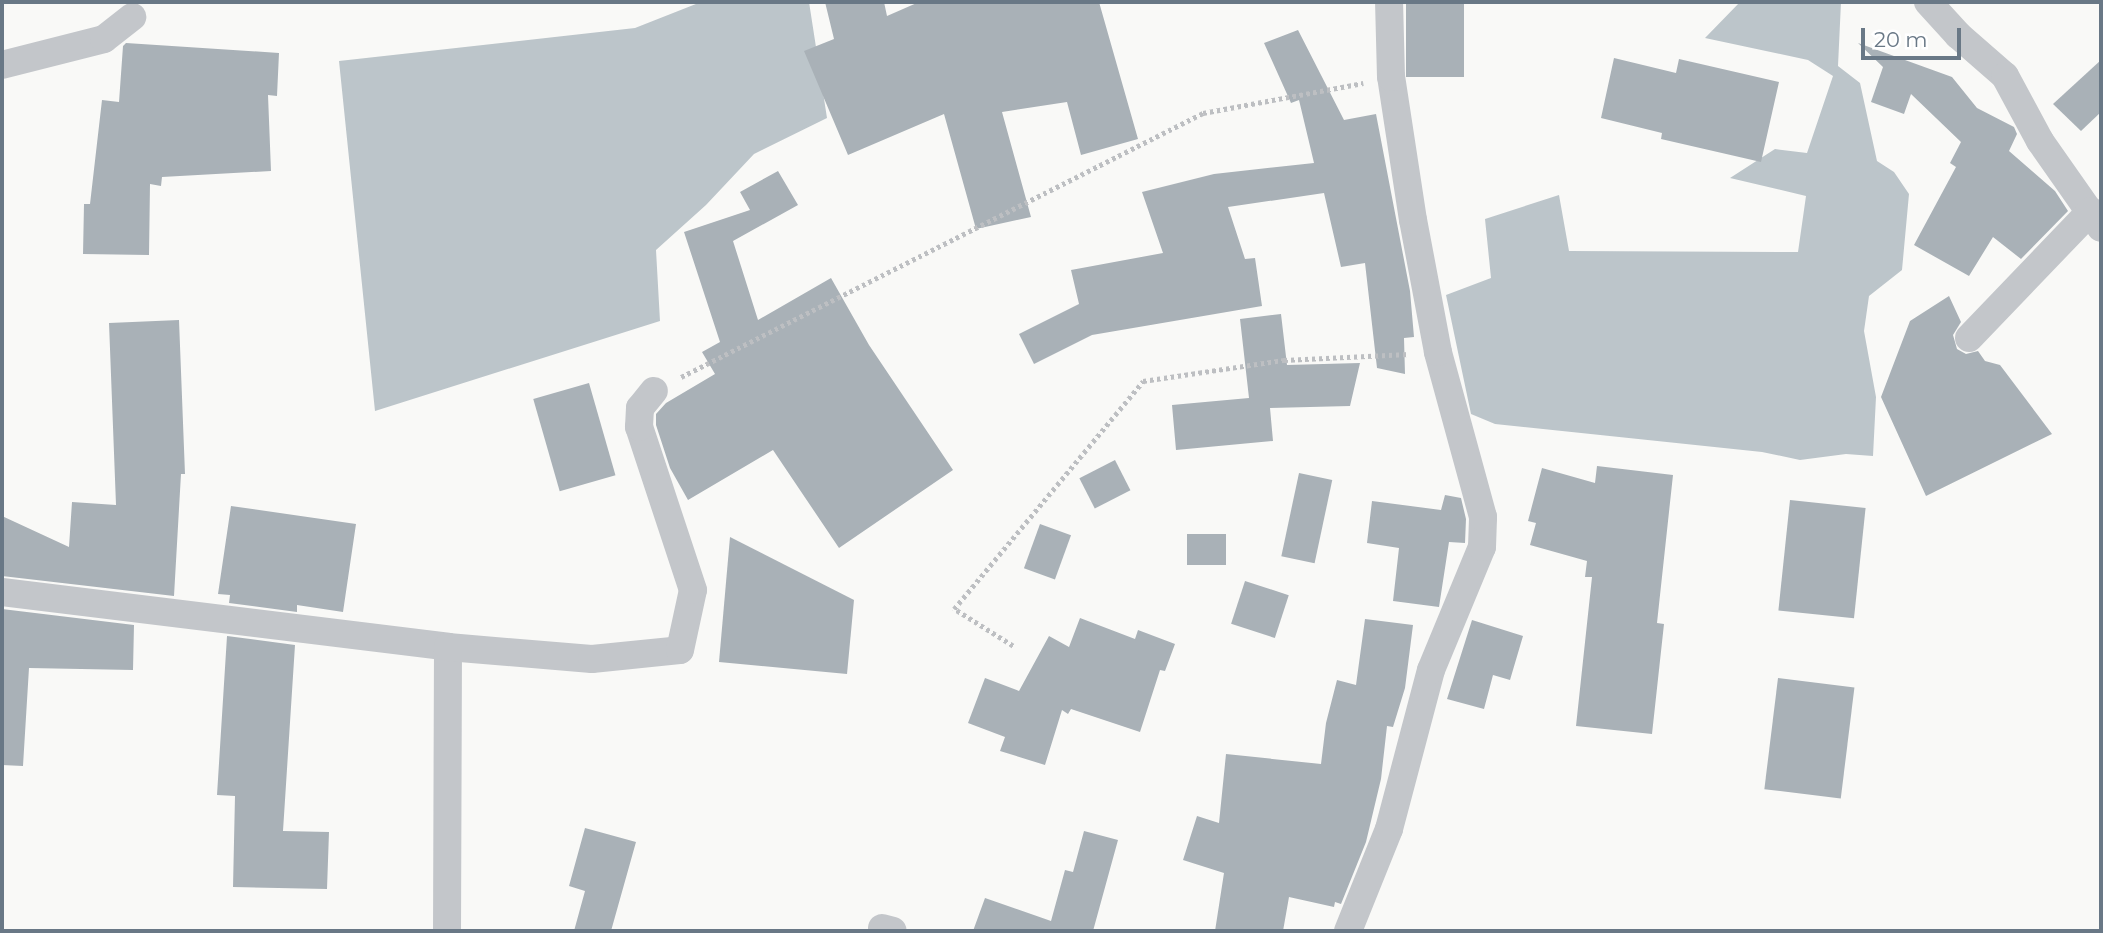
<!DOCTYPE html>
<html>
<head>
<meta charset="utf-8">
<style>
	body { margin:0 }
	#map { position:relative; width:2103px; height:933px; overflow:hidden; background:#f9f9f7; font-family:Montserrat,sans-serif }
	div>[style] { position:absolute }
	.water>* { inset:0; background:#bcc5ca }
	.building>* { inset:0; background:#a9b1b7; transform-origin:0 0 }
	.path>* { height:4.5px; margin-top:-2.25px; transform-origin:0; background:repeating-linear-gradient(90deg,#bdbfc2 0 3.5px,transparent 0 7px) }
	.street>* { height:28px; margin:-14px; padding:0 14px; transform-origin:14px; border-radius:14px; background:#c3c6ca }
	span { translate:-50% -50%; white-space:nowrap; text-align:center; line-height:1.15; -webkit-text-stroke:7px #fff; paint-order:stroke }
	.frame { position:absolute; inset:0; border:4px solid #697886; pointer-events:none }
	.scale { position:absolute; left:1861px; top:28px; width:100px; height:32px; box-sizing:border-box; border:4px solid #697886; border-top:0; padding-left:9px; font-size:21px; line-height:24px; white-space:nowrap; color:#697886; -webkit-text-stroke:5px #fff; paint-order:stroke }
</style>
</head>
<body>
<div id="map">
	<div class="water">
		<i style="clip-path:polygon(701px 2px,809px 2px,827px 118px,754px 154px,706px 205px,656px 250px,660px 321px,375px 411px,339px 61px,635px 28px)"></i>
		<i style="clip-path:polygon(1740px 2px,1841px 2px,1838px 66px,1860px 83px,1877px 161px,1894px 172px,1909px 194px,1902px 270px,1869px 296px,1864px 331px,1876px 397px,1873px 456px,1846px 454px,1800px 460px,1762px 452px,1495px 424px,1471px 414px,1446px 295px,1491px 278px,1485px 219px,1559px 195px,1569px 251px,1798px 252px,1806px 196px,1730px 178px,1775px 149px,1807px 153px,1833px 76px,1808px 60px,1705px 38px)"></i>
	</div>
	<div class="building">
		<i style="clip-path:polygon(825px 2px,884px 2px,887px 16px,919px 2px,1099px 2px,1138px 139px,1081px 155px,1067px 102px,1002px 112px,1031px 217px,976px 229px,944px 114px,848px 155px,804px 51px,834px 39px)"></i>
		<i style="left:1406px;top:2px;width:58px;height:75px"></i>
		<i style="clip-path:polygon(1298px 30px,1344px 120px,1376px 114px,1410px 291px,1414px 337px,1404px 338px,1405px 374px,1377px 368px,1365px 263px,1341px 267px,1324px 193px,1228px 207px,1245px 259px,1255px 258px,1262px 306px,1092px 335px,1034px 364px,1019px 334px,1079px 304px,1071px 270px,1163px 253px,1142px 192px,1214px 174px,1314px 163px,1299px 100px,1291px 103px,1264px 43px)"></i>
		<i style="clip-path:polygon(126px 43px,279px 53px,277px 96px,268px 95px,271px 171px,162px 177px,161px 186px,150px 184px,149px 255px,83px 254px,84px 204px,90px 204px,102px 100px,119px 102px,123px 46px)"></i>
		<i style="clip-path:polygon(1858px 43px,1952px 77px,1977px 108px,2014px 127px,2017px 134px,2009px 151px,2055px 191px,2068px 211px,2021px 259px,1993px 237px,1969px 276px,1914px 245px,1956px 167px,1950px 163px,1961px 142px,1911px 94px,1904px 114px,1871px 102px,1883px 67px)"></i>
		<i style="clip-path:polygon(1614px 58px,1676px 73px,1679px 59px,1779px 82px,1761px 162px,1661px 139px,1662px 133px,1601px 118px)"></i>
		<i style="clip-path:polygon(2101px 60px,2101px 112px,2081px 131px,2053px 104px)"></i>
		<i style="clip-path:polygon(778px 171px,798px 205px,733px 241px,758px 320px,831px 278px,869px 345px,953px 470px,839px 548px,773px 450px,688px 500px,670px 468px,656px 425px,656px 414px,666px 403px,715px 374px,702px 352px,720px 342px,684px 232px,750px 210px,740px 192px)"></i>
		<i style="clip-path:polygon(1949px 296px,1961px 322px,1953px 335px,1957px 349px,1966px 354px,1978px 351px,1985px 361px,2000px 365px,2052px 434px,1926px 496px,1881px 397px,1910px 321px)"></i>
		<i style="clip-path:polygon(1281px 314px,1287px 365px,1360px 363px,1350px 406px,1270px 408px,1273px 441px,1176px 450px,1172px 405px,1249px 398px,1240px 319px)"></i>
		<i style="clip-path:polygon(179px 320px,185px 474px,181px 474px,174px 596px,2px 576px,2px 516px,69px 547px,72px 502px,116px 505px,109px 323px)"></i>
		<i style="left:589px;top:383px;width:96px;height:58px;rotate:74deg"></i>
		<i style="left:1115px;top:460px;width:34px;height:40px;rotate:63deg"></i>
		<i style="clip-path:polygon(1597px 466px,1673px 475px,1657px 623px,1664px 624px,1652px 734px,1576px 726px,1592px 577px,1585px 577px,1587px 561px,1530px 545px,1536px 523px,1528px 521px,1542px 468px,1595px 483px)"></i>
		<i style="left:1299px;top:473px;width:34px;height:85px;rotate:12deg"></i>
		<i style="clip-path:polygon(1445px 495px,1461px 498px,1466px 519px,1465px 543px,1449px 542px,1439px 607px,1393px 601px,1399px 548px,1367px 543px,1372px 501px,1441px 510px)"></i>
		<i style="left:1790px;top:500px;width:76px;height:111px;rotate:6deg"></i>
		<i style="clip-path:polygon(231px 506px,356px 524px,343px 612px,297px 605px,297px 612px,229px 603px,230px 595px,218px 594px)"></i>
		<i style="left:1040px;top:524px;width:33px;height:47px;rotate:20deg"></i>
		<i style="left:1226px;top:534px;width:31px;height:39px;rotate:90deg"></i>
		<i style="clip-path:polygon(730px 537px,854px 600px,847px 674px,719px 662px)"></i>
		<i style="left:1245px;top:581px;width:46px;height:45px;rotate:18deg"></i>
		<i style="clip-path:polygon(2px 609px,134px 625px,133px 670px,29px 668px,23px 766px,2px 765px)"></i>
		<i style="clip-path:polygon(1080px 618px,1135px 639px,1138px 630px,1175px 644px,1165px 671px,1160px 670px,1140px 732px,1071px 709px,1068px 714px,1062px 710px,1045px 765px,1000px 751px,1005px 737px,968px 723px,985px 678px,1019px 691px,1049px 636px,1069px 647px)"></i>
		<i style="clip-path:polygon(1365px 619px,1413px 625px,1405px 688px,1393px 727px,1387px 726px,1381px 779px,1366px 842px,1341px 904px,1335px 902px,1334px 907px,1289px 897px,1283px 931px,1215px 931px,1224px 873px,1183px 860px,1197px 816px,1219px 823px,1226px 754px,1321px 764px,1326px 723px,1337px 680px,1356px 685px)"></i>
		<i style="clip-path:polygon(1472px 620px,1523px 636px,1510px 680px,1493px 675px,1484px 709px,1447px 699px)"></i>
		<i style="clip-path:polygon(227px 636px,295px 645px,283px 831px,329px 832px,327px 889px,233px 887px,235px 796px,217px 795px)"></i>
		<i style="left:1778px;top:678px;width:77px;height:112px;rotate:7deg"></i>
		<i style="clip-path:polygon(585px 828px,636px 842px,611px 931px,574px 931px,585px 891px,569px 886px)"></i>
		<i style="clip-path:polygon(1084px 831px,1118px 840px,1093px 931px,973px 931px,985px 898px,1051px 921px,1065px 870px,1073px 872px)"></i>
	</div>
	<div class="path">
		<i style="left:681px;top:377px;width:585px;rotate:-26.83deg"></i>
		<i style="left:1203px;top:113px;width:163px;rotate:-10.6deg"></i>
		<i style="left:1013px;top:646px;width:70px;rotate:-147.9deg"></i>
		<i style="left:954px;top:609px;width:296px;rotate:-50.3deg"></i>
		<i style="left:1143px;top:381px;width:143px;rotate:-8.5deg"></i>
		<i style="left:1284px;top:360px;width:125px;rotate:-2.7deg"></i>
	</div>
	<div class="street">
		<i style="left:1928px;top:2px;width:45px;rotate:47.7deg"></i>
		<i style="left:1958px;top:35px;width:62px;rotate:41.1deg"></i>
		<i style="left:2005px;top:76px;width:74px;rotate:61.7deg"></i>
		<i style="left:2040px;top:141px;width:106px;rotate:55deg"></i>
		<i style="left:2px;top:65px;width:105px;rotate:-14.3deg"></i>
		<i style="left:104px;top:39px;width:36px;rotate:-38deg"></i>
		<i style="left:1969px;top:338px;width:176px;rotate:-46.2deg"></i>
		<i style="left:2px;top:592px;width:449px;rotate:7deg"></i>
		<i style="left:448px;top:647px;width:284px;rotate:90.2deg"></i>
		<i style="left:448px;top:647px;width:144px;rotate:4.8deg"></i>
		<i style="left:592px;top:659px;width:88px;rotate:-5.8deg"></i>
		<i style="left:680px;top:650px;width:61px;rotate:-77.8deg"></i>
		<i style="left:693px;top:590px;width:172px;rotate:-108.3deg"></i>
		<i style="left:639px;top:427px;width:19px;rotate:-87deg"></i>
		<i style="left:640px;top:408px;width:22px;rotate:-51deg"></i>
		<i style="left:882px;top:928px;width:11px;rotate:15deg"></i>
		<i style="left:1348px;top:931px;width:110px;rotate:-68.1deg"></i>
		<i style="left:1389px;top:829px;width:164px;rotate:-75.2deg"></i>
		<i style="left:1431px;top:670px;width:133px;rotate:-67.5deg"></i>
		<i style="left:1482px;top:547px;width:30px;rotate:-88deg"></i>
		<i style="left:1483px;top:517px;width:171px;rotate:-105.3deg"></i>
		<i style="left:1438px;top:352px;width:134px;rotate:-100.7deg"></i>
		<i style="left:1413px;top:220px;width:145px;rotate:-98.7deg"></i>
		<i style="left:1391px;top:77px;width:75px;rotate:-91.5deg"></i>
	</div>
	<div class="frame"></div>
	<div class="scale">20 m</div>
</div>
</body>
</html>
